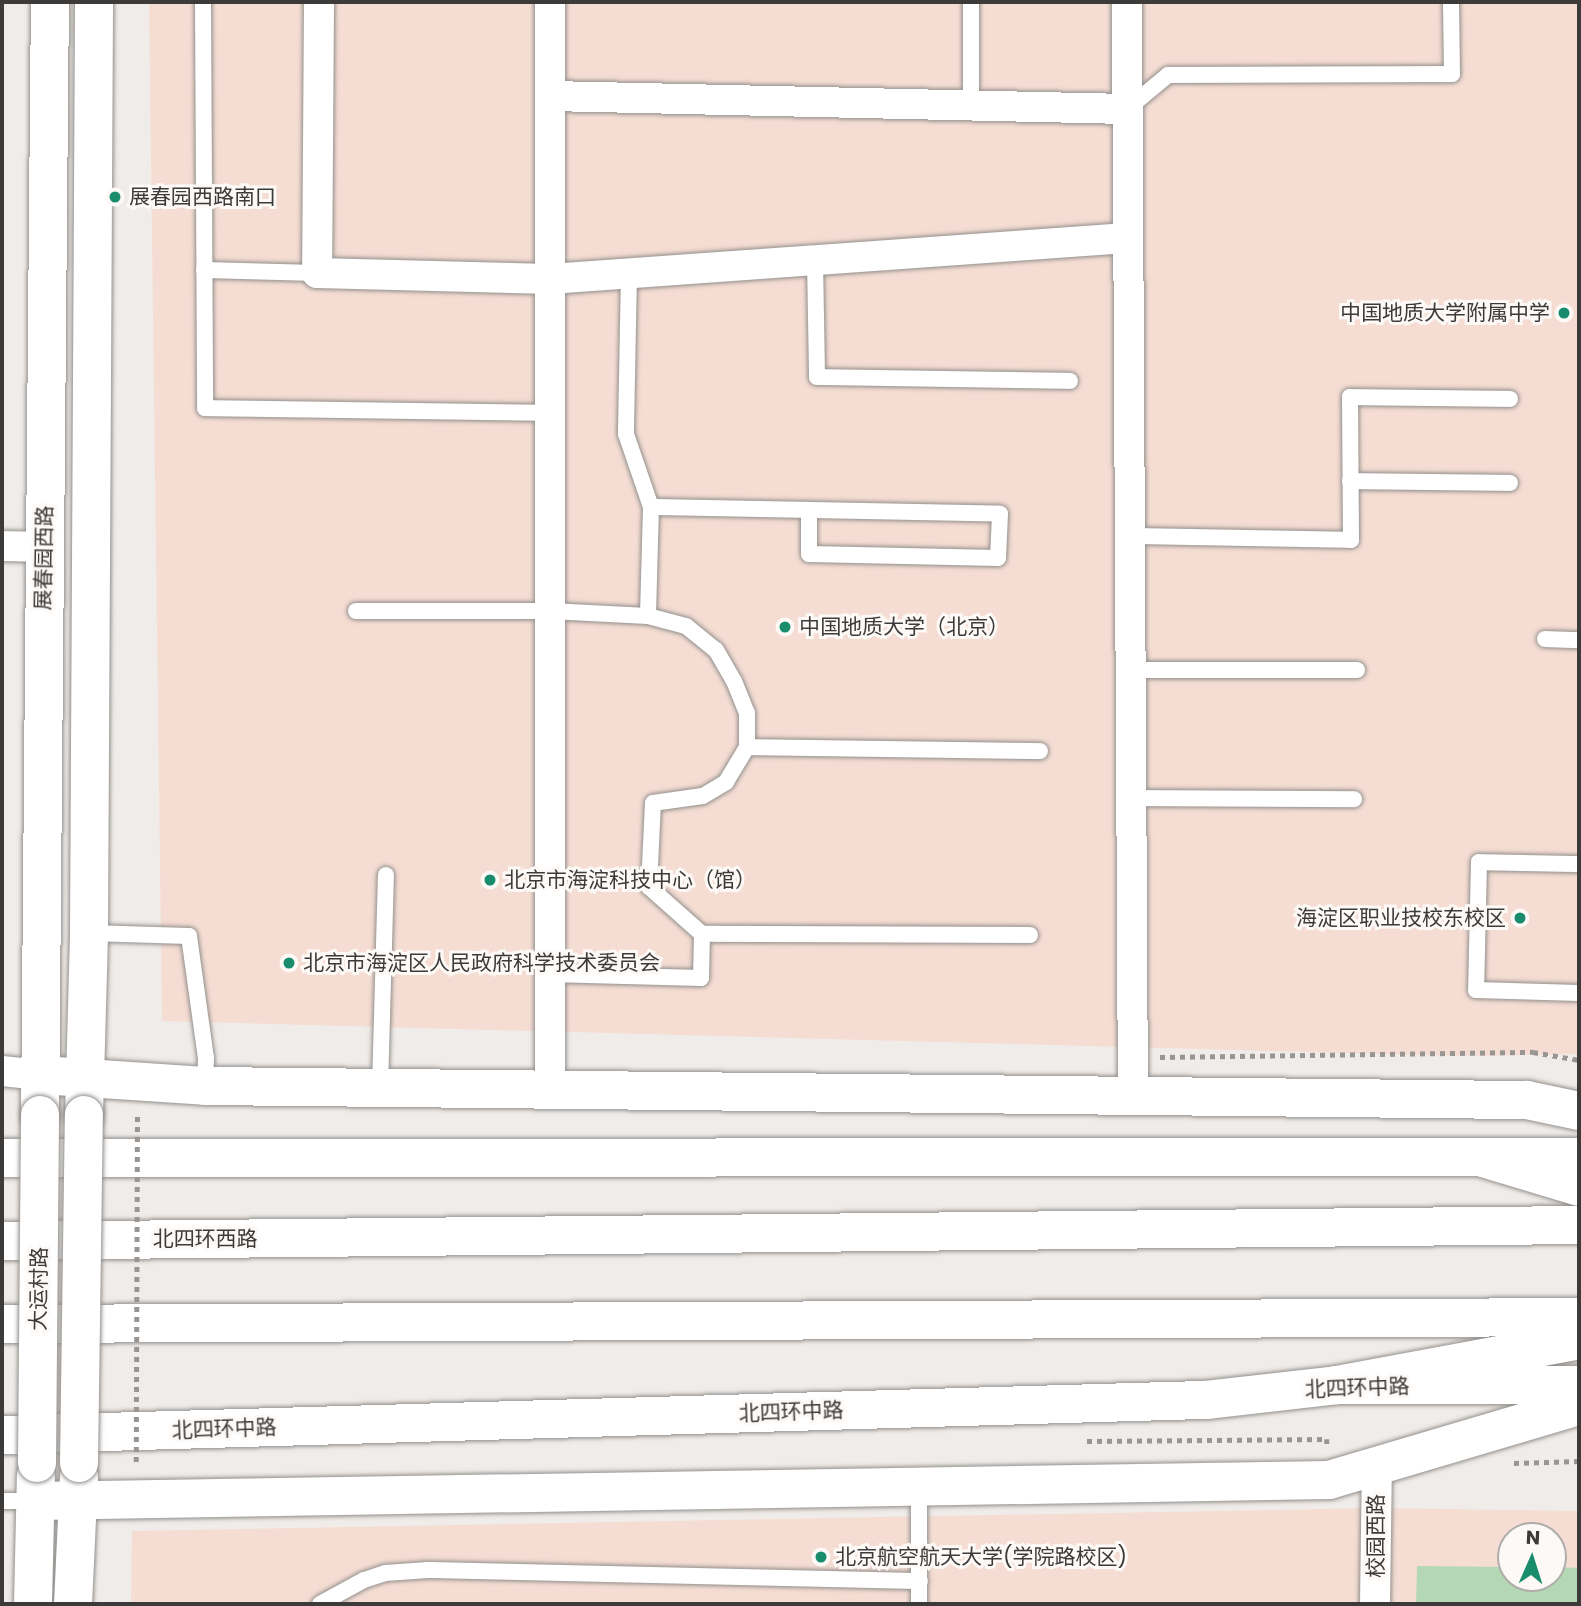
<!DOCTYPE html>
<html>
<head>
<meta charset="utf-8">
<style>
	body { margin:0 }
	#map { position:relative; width:1581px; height:1606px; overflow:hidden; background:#f0ece9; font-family:Poppins,"Noto Sans SC",sans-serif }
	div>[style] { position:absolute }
	.education>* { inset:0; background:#f5ddd3 }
	.green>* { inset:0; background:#b3d8b3 }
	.path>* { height:4.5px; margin-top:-2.25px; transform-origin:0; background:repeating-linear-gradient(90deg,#989593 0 5px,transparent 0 10px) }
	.roads { filter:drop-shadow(0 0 2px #93908d) drop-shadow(0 0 2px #93908d) }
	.service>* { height:16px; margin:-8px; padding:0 8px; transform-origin:8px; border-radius:8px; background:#fff }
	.minor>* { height:30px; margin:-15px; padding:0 15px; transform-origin:15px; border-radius:15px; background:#fff }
	.tertiary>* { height:38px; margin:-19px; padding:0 19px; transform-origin:19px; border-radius:19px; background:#fff }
	.secondary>* { height:38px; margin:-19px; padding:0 19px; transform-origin:19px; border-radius:19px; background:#fff }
	.trunk>* { height:38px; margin:-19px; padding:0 19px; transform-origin:19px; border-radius:19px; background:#fff }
	.path-bridge>* { height:4.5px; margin-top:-2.25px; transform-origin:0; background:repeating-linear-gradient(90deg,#989593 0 5px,transparent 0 10px) }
	.bridges { filter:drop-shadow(0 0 2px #93908d) drop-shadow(0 0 2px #93908d) }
	.secondary-bridge>* { height:38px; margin:-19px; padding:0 19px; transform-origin:19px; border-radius:19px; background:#fff }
	.dots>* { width:19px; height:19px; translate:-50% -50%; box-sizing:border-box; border:4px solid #fdf9f6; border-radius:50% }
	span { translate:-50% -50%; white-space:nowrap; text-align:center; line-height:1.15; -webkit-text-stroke:6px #fdf9f6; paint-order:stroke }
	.poi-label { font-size:21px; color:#3d3b3a }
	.left { translate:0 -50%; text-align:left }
	.right { translate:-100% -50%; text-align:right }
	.street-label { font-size:21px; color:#3d3b3a }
	.frame { position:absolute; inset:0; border:4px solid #3d3b3a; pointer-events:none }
	.north { position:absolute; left:1497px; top:1522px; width:70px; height:70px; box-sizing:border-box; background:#fdf9f6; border:2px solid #b0adab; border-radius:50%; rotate:3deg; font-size:19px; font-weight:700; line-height:28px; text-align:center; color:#3d3b3a }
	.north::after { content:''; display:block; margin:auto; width:24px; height:32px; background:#188c6d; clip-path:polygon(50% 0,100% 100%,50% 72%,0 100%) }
</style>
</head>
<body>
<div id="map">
	<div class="education">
		<i style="clip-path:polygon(149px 2px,1579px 2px,1579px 1054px,1460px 1056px,162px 1021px)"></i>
		<i style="clip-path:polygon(evenodd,1374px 1508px,1579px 1511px,1579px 1604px,131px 1604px,132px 1531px,1374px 1508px,1511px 1536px,1553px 1536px,1553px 1578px,1511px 1578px,1511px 1536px)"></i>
	</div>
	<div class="green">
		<i style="clip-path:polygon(1417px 1566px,1511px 1567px,1511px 1578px,1553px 1578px,1553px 1567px,1579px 1568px,1579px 1604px,1416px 1604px)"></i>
	</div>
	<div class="path">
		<i style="left:1160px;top:1057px;width:373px;rotate:-0.8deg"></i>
		<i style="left:1533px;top:1052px;width:47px;rotate:9.9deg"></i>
		<i style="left:1087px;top:1441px;width:240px;rotate:-0.5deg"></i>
		<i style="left:1327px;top:1439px;width:7px;rotate:90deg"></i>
		<i style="left:1514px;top:1463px;width:65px;rotate:-1.8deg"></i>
	</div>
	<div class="roads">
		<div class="service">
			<i style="left:203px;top:2px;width:406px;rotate:89.7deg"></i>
			<i style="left:205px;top:408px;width:345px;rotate:0.8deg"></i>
			<i style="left:971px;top:105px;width:103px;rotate:-90deg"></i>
			<i style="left:1127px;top:109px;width:53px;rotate:-39.7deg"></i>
			<i style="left:1168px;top:75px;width:284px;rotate:-0.2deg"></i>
			<i style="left:1452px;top:74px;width:72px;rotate:-90.8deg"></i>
			<i style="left:815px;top:260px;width:117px;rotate:89deg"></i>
			<i style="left:817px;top:377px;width:253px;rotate:0.9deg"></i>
			<i style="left:204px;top:270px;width:113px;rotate:1.5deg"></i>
			<i style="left:629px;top:273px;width:161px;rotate:91.1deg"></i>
			<i style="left:626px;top:434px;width:77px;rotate:71.1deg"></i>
			<i style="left:651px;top:507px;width:109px;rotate:91.6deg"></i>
			<i style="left:1350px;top:481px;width:160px;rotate:0.7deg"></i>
			<i style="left:651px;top:507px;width:349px;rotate:1.1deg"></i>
			<i style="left:1000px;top:514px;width:44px;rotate:92.6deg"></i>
			<i style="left:998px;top:558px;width:189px;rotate:-178.8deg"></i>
			<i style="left:809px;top:554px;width:44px;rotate:-90deg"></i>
			<i style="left:1129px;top:536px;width:222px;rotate:1deg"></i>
			<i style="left:1351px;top:540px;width:143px;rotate:-90.4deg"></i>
			<i style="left:1350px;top:397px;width:160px;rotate:0.7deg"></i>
			<i style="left:356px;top:611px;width:194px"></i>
			<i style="left:550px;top:611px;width:98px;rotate:2.9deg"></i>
			<i style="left:648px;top:616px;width:39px;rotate:15deg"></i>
			<i style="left:686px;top:626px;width:38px;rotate:39deg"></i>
			<i style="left:716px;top:650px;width:36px;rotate:60deg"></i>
			<i style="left:734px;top:681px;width:35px;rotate:68deg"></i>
			<i style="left:747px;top:713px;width:34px;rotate:90deg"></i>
			<i style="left:1545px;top:639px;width:34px;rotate:2deg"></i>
			<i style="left:1129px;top:670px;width:228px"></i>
			<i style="left:1130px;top:798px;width:224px;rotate:0.3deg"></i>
			<i style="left:1579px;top:864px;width:100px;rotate:-178.9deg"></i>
			<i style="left:1479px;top:862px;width:128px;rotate:91.3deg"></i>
			<i style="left:1476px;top:990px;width:103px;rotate:1.7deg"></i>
			<i style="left:89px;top:933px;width:100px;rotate:1.7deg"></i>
			<i style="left:189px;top:936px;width:123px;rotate:82.1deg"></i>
			<i style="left:206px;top:1058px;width:28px;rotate:92deg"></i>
			<i style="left:1030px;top:935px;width:328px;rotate:-179.8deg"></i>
			<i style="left:702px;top:934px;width:71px;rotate:-138.4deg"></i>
			<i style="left:649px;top:887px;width:84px;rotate:-87.3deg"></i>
			<i style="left:653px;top:803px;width:50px;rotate:-8deg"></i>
			<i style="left:703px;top:796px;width:27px;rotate:-31deg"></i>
			<i style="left:726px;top:782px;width:41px;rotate:-59deg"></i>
			<i style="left:747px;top:747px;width:293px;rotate:0.8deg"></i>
			<i style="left:549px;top:974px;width:152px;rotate:1.5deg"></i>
			<i style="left:701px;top:978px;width:44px;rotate:-88.7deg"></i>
			<i style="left:380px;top:1088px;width:213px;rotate:-88.4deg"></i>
			<i style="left:919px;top:1484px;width:120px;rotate:90deg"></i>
			<i style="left:2px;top:1501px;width:34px"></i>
			<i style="left:320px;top:1604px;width:50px;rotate:-28.6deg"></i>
			<i style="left:364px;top:1580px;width:22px;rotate:-18deg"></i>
			<i style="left:385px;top:1573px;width:43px;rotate:-4deg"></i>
			<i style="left:428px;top:1570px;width:492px;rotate:1.3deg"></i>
		</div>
		<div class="minor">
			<i style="left:319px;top:2px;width:271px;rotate:90.4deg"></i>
			<i style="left:317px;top:273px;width:233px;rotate:1.5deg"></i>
			<i style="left:550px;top:279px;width:578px;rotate:-4.06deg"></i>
			<i style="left:550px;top:2px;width:1088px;rotate:90deg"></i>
			<i style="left:1127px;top:2px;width:1096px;rotate:89.69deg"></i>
			<i style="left:550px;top:96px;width:577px;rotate:1.29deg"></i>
			<i style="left:2px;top:546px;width:43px;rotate:1.3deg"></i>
			<i style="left:2px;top:1071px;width:39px;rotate:6deg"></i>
			<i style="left:1375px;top:1604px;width:137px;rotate:-89.2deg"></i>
		</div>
		<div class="tertiary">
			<i style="left:41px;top:1075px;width:164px;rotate:3.8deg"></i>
			<i style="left:205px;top:1086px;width:1322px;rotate:0.61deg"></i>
			<i style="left:1527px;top:1100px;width:53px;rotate:11.9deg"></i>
			<i style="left:2px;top:1158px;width:1577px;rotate:-0.04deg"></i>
			<i style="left:2px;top:1435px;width:1205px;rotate:-1.67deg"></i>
			<i style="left:1206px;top:1400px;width:132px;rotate:-6.5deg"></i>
			<i style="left:1337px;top:1385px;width:242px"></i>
			<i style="left:36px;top:1501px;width:1293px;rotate:-0.93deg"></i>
			<i style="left:1329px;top:1480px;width:261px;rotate:-16.5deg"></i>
			<i style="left:33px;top:1604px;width:128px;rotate:-88.7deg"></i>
			<i style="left:73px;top:1604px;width:128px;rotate:-87.3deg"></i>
		</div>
		<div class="secondary">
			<i style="left:40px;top:1115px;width:1113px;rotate:-89.49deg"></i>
			<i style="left:84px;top:1115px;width:182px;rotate:-88.4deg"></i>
			<i style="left:89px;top:933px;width:931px;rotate:-89.69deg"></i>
		</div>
		<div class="trunk">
			<i style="left:1483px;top:1158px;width:100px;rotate:16.8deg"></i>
			<i style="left:2px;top:1241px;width:1577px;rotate:-0.58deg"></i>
			<i style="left:2px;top:1324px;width:1577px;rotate:-0.25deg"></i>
			<i style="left:1337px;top:1385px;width:246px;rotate:-10.5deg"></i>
		</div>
	</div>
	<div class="path-bridge">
		<i style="left:136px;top:1462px;width:348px;rotate:-89.8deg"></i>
	</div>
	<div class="bridges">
		<div class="secondary-bridge">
			<i style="left:37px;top:1463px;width:348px;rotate:-89.5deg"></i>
			<i style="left:79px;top:1463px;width:348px;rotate:-89.2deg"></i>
		</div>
	</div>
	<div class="dots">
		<i style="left:115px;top:197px;background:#188c6d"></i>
		<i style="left:1564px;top:313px;background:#188c6d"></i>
		<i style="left:785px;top:627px;background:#188c6d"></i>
		<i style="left:490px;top:880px;background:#188c6d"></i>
		<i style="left:1520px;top:918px;background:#188c6d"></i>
		<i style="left:289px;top:963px;background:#188c6d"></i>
		<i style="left:821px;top:1557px;background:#188c6d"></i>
	</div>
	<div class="poi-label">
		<span class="left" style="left:129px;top:197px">展春园西路南口</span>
		<span class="right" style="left:1550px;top:313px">中国地质大学附属中学</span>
		<span class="left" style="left:799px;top:627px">中国地质大学（北京）</span>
		<span class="left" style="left:504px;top:880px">北京市海淀科技中心（馆）</span>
		<span class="right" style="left:1506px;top:918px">海淀区职业技校东校区</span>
		<span class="left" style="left:303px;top:963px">北京市海淀区人民政府科学技术委员会</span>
		<span class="left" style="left:835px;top:1557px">北京航空航天大学(学院路校区)</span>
	</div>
	<div class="street-label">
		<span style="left:44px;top:558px;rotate:-89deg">展春园西路</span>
		<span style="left:205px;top:1239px">北四环西路</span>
		<span style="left:39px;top:1289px;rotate:-89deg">大运村路</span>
		<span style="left:1357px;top:1388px;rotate:-2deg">北四环中路</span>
		<span style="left:791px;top:1412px;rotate:-2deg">北四环中路</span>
		<span style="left:224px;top:1429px;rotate:-2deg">北四环中路</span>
		<span style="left:1376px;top:1536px;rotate:-90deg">校园西路</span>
	</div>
	<div class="frame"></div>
	<div class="north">N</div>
</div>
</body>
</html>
